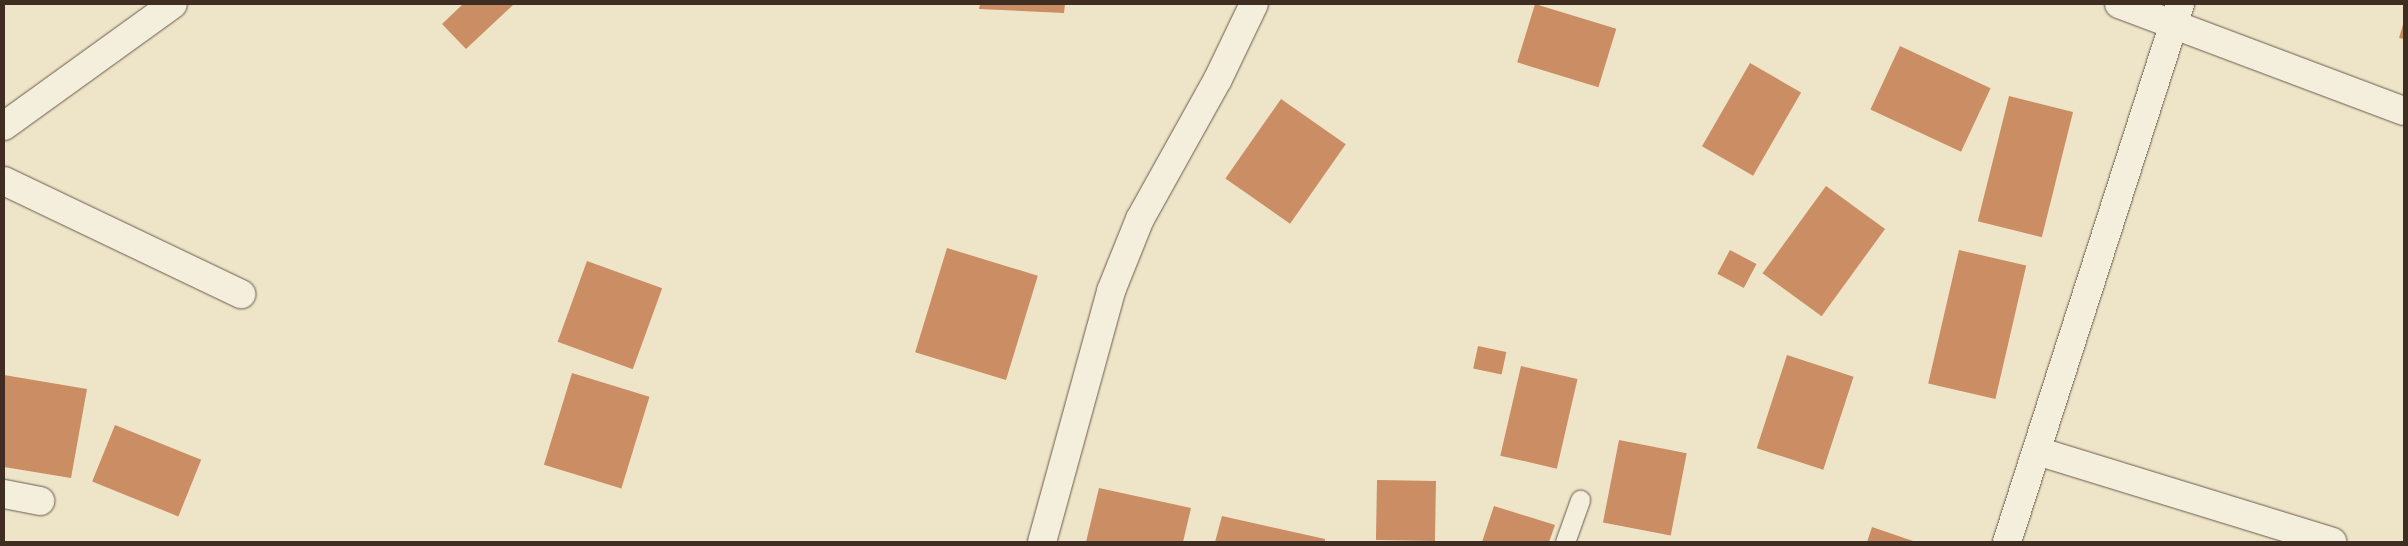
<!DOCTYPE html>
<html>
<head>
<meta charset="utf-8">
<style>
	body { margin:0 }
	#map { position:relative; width:2408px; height:546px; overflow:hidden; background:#eee5c9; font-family:"Libre Bodoni",serif }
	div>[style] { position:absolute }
	.building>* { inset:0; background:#cb8d64; transform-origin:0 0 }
	.roads { filter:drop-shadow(0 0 1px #6a5b4a) drop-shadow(0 0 1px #6a5b4a) }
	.service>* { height:19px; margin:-9.5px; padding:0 9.5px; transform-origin:9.5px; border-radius:9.5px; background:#f4eedc }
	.minor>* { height:28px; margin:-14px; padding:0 14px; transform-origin:14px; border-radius:14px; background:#f4eedc }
	.tertiary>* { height:28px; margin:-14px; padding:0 14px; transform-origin:14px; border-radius:14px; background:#f4eedc }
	span { translate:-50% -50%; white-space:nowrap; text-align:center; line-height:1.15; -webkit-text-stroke:4px #f4eedc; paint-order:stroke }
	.frame { position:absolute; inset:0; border:5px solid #3e2d20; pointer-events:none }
</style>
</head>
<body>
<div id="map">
	<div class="building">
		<i style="clip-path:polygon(463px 4px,514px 4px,466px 49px,442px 24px)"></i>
		<i style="clip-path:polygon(980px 4px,1065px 4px,1064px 13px,979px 9px)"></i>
		<i style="left:1535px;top:4px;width:85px;height:61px;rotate:17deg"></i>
		<i style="clip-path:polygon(2404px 21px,2404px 39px,2399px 38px)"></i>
		<i style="left:1900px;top:46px;width:100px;height:70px;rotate:25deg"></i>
		<i style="left:1750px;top:63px;width:59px;height:96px;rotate:30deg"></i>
		<i style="left:2009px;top:96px;width:66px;height:129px;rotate:14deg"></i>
		<i style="left:1281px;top:99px;width:79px;height:97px;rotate:35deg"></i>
		<i style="left:1826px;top:186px;width:73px;height:108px;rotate:36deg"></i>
		<i style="left:947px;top:248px;width:95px;height:109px;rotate:17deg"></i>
		<i style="left:1730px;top:250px;width:30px;height:27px;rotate:28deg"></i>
		<i style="left:1959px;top:250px;width:69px;height:137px;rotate:13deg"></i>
		<i style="left:587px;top:261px;width:80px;height:86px;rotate:20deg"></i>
		<i style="left:1478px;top:346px;width:29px;height:23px;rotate:12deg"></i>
		<i style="left:1787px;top:355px;width:70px;height:98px;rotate:18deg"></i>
		<i style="left:1521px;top:366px;width:58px;height:92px;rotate:13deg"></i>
		<i style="left:572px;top:373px;width:81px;height:96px;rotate:17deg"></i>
		<i style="clip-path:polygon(4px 375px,87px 389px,71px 478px,4px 467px)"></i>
		<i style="left:115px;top:425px;width:93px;height:61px;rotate:22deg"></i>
		<i style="left:1619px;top:440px;width:69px;height:84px;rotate:11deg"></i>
		<i style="left:1377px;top:480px;width:59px;height:60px;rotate:1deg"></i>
		<i style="clip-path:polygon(1099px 488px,1191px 508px,1183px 542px,1086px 542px)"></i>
		<i style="clip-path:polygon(1494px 506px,1555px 525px,1549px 542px,1482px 542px)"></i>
		<i style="clip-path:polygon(1222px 516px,1325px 539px,1325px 542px,1215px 542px)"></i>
		<i style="clip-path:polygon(1872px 527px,1916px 542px,1867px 542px)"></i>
	</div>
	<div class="roads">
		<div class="service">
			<i style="left:1565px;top:542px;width:45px;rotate:-70.3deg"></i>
		</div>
		<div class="minor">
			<i style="left:4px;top:181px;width:263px;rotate:25.5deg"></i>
			<i style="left:2037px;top:451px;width:309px;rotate:17.1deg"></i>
			<i style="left:4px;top:494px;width:37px;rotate:11deg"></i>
			<i style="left:1042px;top:542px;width:260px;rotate:-74.6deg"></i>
			<i style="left:1111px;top:291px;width:78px;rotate:-68.1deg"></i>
			<i style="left:1140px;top:219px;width:160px;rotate:-60.9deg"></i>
			<i style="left:1218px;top:79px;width:83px;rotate:-64.4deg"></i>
			<i style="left:2007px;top:542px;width:565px;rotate:-72.17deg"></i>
		</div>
		<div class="tertiary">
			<i style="left:2119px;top:4px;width:304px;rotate:20.6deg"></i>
			<i style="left:4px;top:126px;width:208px;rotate:-35.8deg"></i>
		</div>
	</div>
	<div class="frame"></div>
</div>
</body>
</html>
